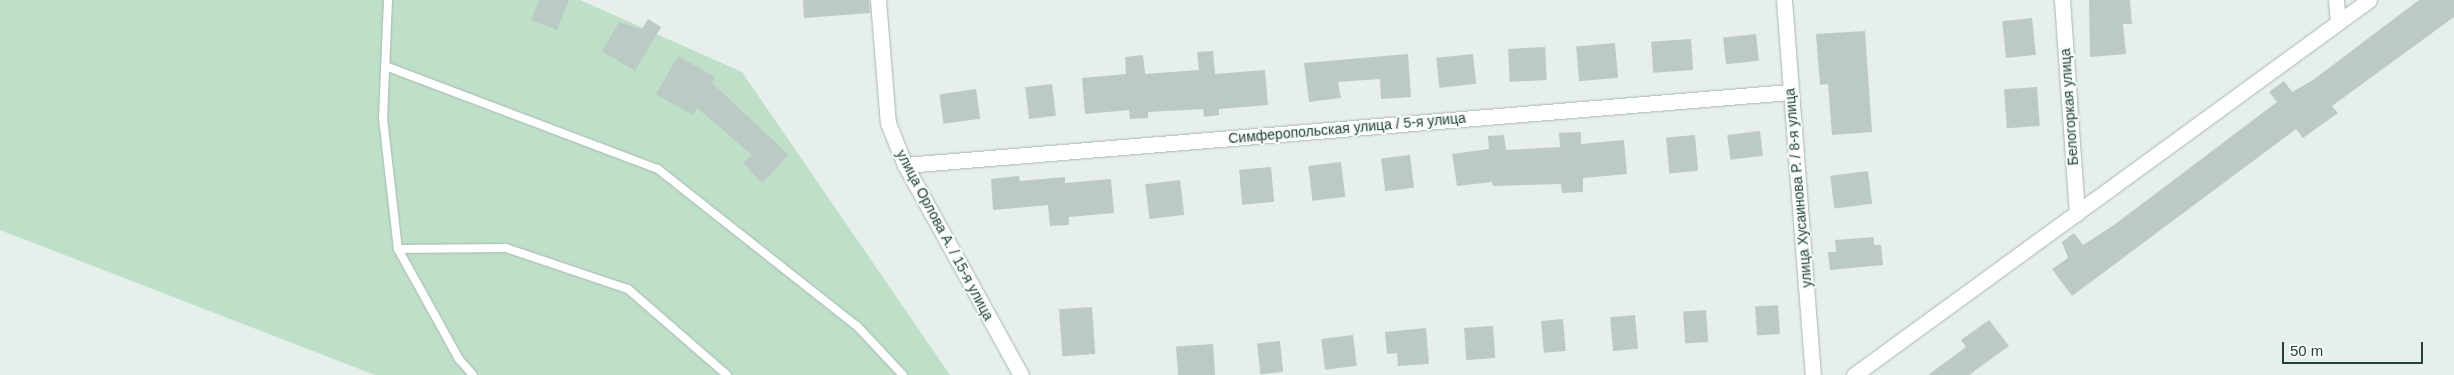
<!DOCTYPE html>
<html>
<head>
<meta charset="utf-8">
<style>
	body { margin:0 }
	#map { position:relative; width:2454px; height:375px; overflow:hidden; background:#e6efeb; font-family:Helvetica,sans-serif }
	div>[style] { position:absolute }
	.green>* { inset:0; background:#bfe0c8 }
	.building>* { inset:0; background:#bbcac4; transform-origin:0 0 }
	.roads { filter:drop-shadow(0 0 1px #a8b8b2) drop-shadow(0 0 1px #a8b8b2) }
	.service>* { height:8px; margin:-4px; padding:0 4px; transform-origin:4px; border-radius:4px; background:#fff }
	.minor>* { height:15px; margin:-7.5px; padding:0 7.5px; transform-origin:7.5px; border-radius:7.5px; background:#fff }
	.tertiary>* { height:15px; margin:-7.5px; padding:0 7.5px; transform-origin:7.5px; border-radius:7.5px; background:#fff }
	span { translate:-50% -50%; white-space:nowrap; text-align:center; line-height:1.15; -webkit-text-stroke:4px #f7fbf9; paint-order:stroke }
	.street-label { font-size:14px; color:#24423a }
	.scale { position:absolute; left:2282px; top:342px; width:141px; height:22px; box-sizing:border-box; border:2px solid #24423a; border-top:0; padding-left:6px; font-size:15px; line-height:18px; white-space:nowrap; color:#24423a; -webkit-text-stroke:4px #f7fbf9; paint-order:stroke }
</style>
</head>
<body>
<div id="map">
	<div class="green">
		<i style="clip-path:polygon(0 0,580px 0,742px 72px,950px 375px,375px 375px,0 230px)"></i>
	</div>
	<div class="building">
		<i style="clip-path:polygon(539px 0,569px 0,557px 30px,531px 20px)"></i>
		<i style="clip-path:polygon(803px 0,869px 0,870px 13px,804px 18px)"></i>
		<i style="clip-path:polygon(2089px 0,2130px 0,2132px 24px,2123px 24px,2126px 54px,2090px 57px)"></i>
		<i style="clip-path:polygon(2419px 0,2454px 0,2454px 17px,2332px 106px,2338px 113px,2303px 138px,2296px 129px,2072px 296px,2052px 269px,2068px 258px,2062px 242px,2074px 233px,2083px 245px,2114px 225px,2277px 102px,2269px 92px,2284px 81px,2292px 92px,2313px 80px)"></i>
		<i style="left:2032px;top:18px;width:37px;height:30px;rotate:84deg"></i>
		<i style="clip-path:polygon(648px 19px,661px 27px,635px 71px,602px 51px,619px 22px,642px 29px)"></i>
		<i style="clip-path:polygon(1865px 31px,1872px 132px,1832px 135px,1828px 84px,1820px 85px,1816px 34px)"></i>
		<i style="left:1756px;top:34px;width:27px;height:33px;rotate:84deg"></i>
		<i style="left:1691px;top:39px;width:31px;height:40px;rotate:86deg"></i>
		<i style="left:1615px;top:43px;width:35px;height:39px;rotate:85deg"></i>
		<i style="left:1545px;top:47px;width:33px;height:37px;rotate:87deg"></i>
		<i style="clip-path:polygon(1213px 51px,1215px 74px,1265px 70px,1268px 105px,1219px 109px,1219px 115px,1204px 117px,1203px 109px,1148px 112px,1148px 118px,1130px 119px,1129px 110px,1085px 114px,1082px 78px,1126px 74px,1125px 57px,1143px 55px,1145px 74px,1199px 70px,1197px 52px)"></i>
		<i style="clip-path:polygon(1408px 54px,1411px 97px,1381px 99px,1380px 79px,1338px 82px,1341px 98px,1309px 102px,1304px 63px)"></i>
		<i style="left:1473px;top:54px;width:30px;height:37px;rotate:84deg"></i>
		<i style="clip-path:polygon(678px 56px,715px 77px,712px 83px,789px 155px,762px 183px,743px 163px,752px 155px,697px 108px,693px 115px,656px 94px)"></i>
		<i style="left:1052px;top:84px;width:32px;height:27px;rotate:83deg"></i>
		<i style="left:2037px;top:87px;width:39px;height:33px;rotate:86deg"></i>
		<i style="left:976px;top:89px;width:30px;height:37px;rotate:82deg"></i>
		<i style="left:1760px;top:131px;width:25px;height:33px;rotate:83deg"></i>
		<i style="clip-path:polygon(1581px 132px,1581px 144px,1624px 140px,1627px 174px,1583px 178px,1583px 192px,1562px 193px,1561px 184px,1493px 186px,1492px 182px,1457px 186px,1452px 154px,1489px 149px,1488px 136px,1504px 135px,1506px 150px,1560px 147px,1559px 133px)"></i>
		<i style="left:1695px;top:135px;width:36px;height:29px;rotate:85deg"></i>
		<i style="left:1410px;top:155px;width:33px;height:29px;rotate:83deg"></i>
		<i style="left:1341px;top:162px;width:35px;height:33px;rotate:83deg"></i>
		<i style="left:1271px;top:167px;width:35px;height:32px;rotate:85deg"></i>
		<i style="left:1868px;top:171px;width:33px;height:38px;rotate:83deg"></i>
		<i style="clip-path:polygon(1019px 176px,1020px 181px,1065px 177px,1065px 183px,1111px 179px,1114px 213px,1069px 217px,1069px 225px,1050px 226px,1048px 205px,993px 210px,991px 179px)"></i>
		<i style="left:1180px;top:180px;width:35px;height:35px;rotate:83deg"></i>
		<i style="clip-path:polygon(1874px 237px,1874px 245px,1881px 245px,1883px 265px,1830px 270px,1828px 252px,1836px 252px,1835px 240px)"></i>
		<i style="left:1778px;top:305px;width:29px;height:23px;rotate:86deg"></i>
		<i style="left:1092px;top:307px;width:47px;height:33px;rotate:86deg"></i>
		<i style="left:1706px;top:310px;width:32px;height:23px;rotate:86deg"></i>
		<i style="left:1635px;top:315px;width:34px;height:25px;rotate:85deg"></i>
		<i style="left:1563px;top:319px;width:32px;height:22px;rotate:85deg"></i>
		<i style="clip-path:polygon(1989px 320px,2009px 346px,1969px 375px,1928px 375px,1966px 347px,1961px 340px)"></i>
		<i style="left:1493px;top:326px;width:32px;height:29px;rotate:86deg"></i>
		<i style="clip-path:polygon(1426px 328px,1429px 364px,1398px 366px,1397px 353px,1387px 354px,1385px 332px)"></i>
		<i style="left:1353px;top:335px;width:31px;height:32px;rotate:83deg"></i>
		<i style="left:1280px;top:341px;width:31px;height:23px;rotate:84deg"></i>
		<i style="left:1213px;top:344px;width:31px;height:37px;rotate:86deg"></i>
	</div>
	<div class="roads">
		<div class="service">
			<i style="left:388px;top:0;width:118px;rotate:92.4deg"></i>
			<i style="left:383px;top:118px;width:132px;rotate:83.5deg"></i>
			<i style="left:398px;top:249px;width:126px;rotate:61deg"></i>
			<i style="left:459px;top:359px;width:21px;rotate:49deg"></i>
			<i style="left:385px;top:66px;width:292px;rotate:20.7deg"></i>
			<i style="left:658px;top:169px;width:253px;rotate:38.3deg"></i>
			<i style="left:857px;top:326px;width:67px;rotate:46.8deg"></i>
			<i style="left:398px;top:249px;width:108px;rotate:-0.5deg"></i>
			<i style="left:506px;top:248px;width:129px;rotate:18.6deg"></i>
			<i style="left:628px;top:289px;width:131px;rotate:41deg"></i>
		</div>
		<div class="minor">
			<i style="left:878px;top:0;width:123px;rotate:85.4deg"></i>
			<i style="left:888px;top:123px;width:45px;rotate:68deg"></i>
			<i style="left:905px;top:165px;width:240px;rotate:61.1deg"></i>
			<i style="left:1784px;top:0;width:376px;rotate:85.6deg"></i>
			<i style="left:2062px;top:0;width:214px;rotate:86deg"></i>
			<i style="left:2336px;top:0;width:22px;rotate:85deg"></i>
			<i style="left:905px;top:165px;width:888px;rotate:-4.72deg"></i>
		</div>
		<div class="tertiary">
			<i style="left:1854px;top:375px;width:637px;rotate:-36.06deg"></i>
		</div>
	</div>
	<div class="street-label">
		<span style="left:2069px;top:107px;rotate:-94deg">Белогоркая улица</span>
		<span style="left:1347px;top:128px;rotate:-5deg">Симферопольская улица / 5-я улица</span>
		<span style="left:1798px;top:188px;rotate:-95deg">улица Хусаинова Р. / 8-я улица</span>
		<span style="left:945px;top:235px;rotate:62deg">улица Орлова А. / 15-я улица</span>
	</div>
	<div class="scale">50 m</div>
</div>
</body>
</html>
